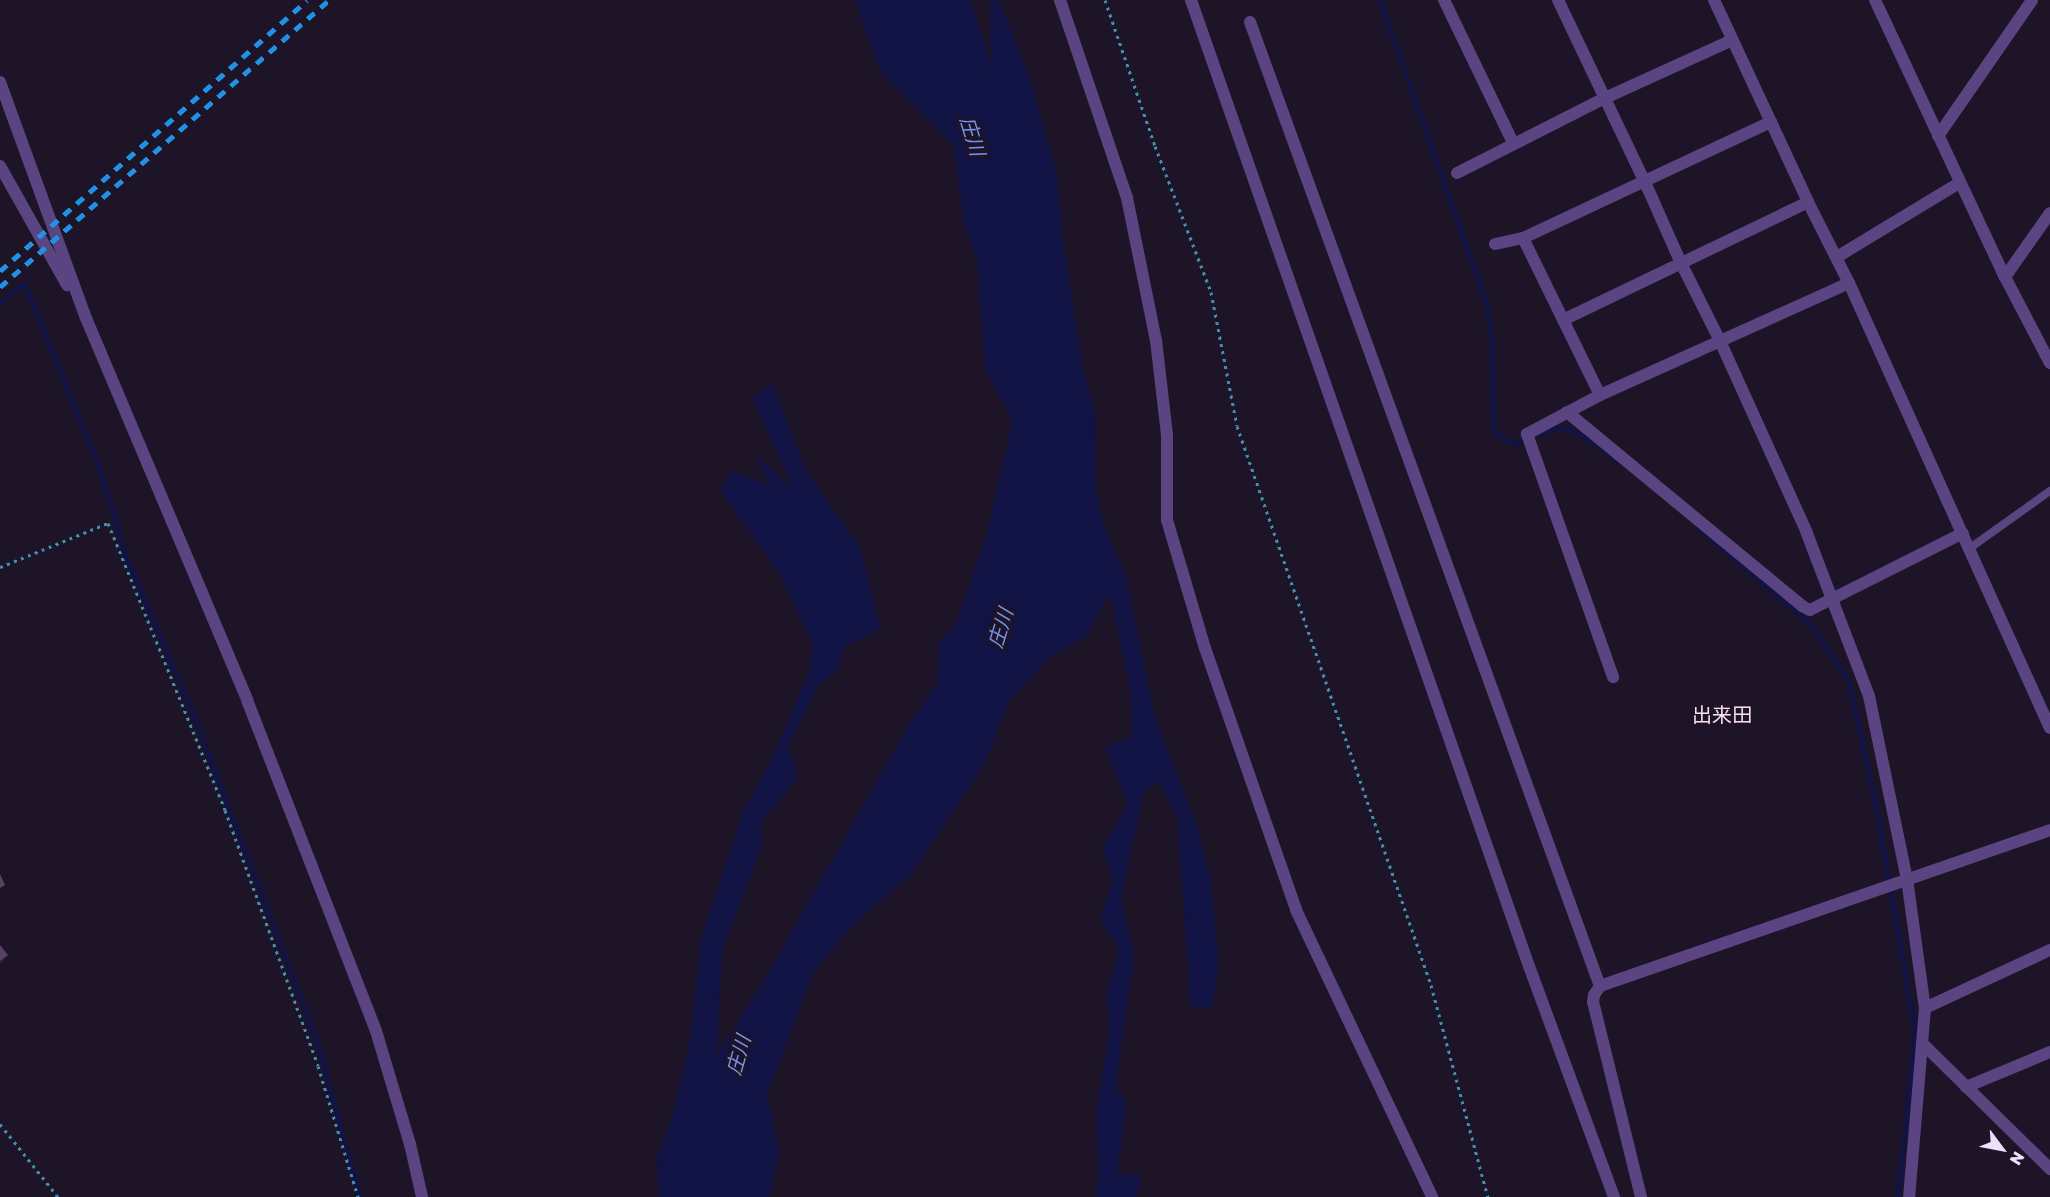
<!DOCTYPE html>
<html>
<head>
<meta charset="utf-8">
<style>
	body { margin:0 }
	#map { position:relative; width:2050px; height:1197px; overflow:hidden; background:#1e1428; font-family:"Golos Text","Noto Sans JP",sans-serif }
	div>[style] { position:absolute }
	.water>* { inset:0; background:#111344 }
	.stream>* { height:4.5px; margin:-2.25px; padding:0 2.25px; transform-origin:2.25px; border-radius:2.25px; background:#111344 }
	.path>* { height:3px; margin-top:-1.5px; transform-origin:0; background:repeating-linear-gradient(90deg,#3f91af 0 3px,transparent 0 7.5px) }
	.service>* { height:8px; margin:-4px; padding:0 4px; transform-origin:4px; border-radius:4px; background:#5b4482 }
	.minor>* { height:12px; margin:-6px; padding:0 6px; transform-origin:6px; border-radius:6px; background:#5b4482 }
	.tertiary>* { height:12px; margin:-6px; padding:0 6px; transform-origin:6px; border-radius:6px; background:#5b4482 }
	.rail>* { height:4.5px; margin-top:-2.25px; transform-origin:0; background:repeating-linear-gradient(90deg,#2092e6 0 9px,transparent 0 17px) }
	.shaded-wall>* { inset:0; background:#2c1c3b }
	.building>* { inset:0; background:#554266 }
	span { translate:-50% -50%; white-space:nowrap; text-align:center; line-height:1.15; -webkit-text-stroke:6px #1e1428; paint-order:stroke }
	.water-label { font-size:20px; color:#7892f0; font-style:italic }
	.neighbourhood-label { font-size:20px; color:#fce0e9 }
	.north { position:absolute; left:1972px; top:1119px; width:60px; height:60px; -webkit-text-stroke:4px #1e1428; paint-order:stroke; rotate:122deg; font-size:16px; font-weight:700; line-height:24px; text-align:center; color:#ebdffb }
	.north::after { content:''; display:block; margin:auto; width:21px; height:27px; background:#ebdffb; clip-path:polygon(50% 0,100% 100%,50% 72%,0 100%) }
</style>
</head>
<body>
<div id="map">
	<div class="water">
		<i style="clip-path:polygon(855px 0,971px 0,991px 65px,990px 0,999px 0,1030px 79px,1057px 173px,1063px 241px,1084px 376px,1096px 412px,1095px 482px,1104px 525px,1125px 574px,1155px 716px,1197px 826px,1211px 881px,1219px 962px,1212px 1008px,1191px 1006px,1177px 817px,1159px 782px,1144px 792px,1121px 898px,1134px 956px,1115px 1089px,1127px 1101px,1117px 1173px,1142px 1175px,1136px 1197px,1095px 1197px,1098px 1172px,1096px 1112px,1109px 1033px,1107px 993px,1119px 947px,1100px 919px,1113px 882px,1103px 848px,1127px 804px,1105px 748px,1132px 736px,1131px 693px,1110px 594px,1086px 636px,1051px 656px,1009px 701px,985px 763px,912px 873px,849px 929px,812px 975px,767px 1095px,780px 1152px,769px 1197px,660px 1197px,656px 1160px,673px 1114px,690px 1039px,701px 938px,744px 810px,770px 762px,808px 675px,813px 644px,779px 573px,720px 490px,732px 471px,769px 485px,756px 455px,793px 488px,752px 398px,773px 384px,806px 471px,859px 545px,881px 629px,843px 647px,837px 673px,820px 682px,788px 746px,798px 777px,760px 824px,763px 843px,722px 952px,717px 1055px,769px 972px,906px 729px,938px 682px,938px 644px,957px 621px,987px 532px,1013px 420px,985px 370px,977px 261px,964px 222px,953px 145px,880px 72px)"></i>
	</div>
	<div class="stream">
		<i style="left:1380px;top:0;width:321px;rotate:70.6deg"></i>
		<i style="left:1487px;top:303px;width:39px;rotate:83deg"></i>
		<i style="left:1492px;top:342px;width:90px;rotate:88.7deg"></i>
		<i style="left:1494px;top:432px;width:23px;rotate:31deg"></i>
		<i style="left:1514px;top:444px;width:15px;rotate:-23deg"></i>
		<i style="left:0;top:303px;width:32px;rotate:-41deg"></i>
		<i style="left:24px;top:282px;width:200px;rotate:67.9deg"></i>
		<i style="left:99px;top:467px;width:92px;rotate:72.9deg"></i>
		<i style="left:126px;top:555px;width:188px;rotate:67.1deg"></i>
		<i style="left:199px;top:728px;width:334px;rotate:69.3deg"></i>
		<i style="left:317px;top:1040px;width:163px;rotate:74.7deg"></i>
		<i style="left:1539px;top:434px;width:17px;rotate:-21deg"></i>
		<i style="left:1555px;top:428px;width:14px;rotate:4deg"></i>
		<i style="left:1569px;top:429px;width:31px;rotate:29deg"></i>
		<i style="left:1596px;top:444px;width:26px;rotate:39deg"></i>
		<i style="left:1699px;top:528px;width:150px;rotate:40.9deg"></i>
		<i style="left:1812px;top:626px;width:66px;rotate:56.1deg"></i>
		<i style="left:1849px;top:681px;width:127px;rotate:77.7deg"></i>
		<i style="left:1876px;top:805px;width:232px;rotate:80.1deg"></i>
		<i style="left:1916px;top:1034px;width:164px;rotate:96.3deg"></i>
	</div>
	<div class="path">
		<i style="left:1105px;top:0;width:154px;rotate:71.1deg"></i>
		<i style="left:1155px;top:146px;width:156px;rotate:69deg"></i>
		<i style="left:1211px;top:292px;width:136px;rotate:79deg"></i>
		<i style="left:1237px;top:426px;width:592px;rotate:70.86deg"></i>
		<i style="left:1431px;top:985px;width:220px;rotate:75deg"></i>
		<i style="left:0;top:567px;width:117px;rotate:-22.2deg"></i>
		<i style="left:108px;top:523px;width:310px;rotate:67.8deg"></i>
		<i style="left:225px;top:810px;width:272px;rotate:70deg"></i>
		<i style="left:318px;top:1066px;width:137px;rotate:73deg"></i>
		<i style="left:0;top:1124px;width:93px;rotate:51.5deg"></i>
	</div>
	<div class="service">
		<i style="left:1970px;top:548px;width:98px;rotate:-35.5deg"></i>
	</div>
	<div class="minor">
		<i style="left:1060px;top:0;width:209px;rotate:71.3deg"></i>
		<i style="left:1127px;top:198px;width:145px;rotate:78.5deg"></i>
		<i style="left:1156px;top:340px;width:96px;rotate:83.4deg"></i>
		<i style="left:1167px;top:435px;width:85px;rotate:90deg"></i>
		<i style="left:1167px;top:520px;width:134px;rotate:73.5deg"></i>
		<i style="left:1205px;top:648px;width:277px;rotate:70.8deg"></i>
		<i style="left:1296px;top:910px;width:318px;rotate:64.6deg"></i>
		<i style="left:1444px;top:0;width:159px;rotate:64.2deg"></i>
		<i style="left:1558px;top:0;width:199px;rotate:64.5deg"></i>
		<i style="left:1644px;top:180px;width:89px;rotate:66deg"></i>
		<i style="left:1680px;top:261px;width:89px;rotate:63.4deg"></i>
		<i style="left:1720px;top:341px;width:209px;rotate:65.6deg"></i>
		<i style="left:1806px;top:531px;width:177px;rotate:69.1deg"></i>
		<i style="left:1869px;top:696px;width:187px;rotate:78.3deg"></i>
		<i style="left:1907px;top:879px;width:130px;rotate:82.1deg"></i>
		<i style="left:1925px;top:1008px;width:190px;rotate:94.8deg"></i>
		<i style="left:1714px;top:0;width:223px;rotate:65deg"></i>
		<i style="left:1808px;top:202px;width:91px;rotate:63.2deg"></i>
		<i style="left:1849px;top:283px;width:488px;rotate:65.7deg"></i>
		<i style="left:1875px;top:0;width:306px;rotate:64.9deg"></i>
		<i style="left:2005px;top:277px;width:97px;rotate:62.4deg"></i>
		<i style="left:1250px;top:22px;width:1026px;rotate:70.05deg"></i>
		<i style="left:0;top:82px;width:251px;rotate:70deg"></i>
		<i style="left:1938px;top:136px;width:165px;rotate:-55.3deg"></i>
		<i style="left:0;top:166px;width:137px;rotate:60.6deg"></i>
		<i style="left:1457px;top:173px;width:166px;rotate:-26.9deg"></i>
		<i style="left:1605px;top:98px;width:140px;rotate:-24.5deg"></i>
		<i style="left:1523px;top:238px;width:175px;rotate:63.9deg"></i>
		<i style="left:1600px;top:395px;width:273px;rotate:-24.2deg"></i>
		<i style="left:1495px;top:244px;width:29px;rotate:-12deg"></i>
		<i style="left:1523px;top:238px;width:274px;rotate:-25.1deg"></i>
		<i style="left:1837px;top:257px;width:143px;rotate:-31.2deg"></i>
		<i style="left:2005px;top:277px;width:78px;rotate:-54.9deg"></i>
		<i style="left:1563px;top:320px;width:272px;rotate:-25.7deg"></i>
		<i style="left:1600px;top:395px;width:83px;rotate:151.9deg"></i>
		<i style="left:1527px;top:434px;width:258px;rotate:70.5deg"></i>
		<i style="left:1567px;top:412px;width:305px;rotate:39.5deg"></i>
		<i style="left:1802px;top:606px;width:9px;rotate:27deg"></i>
		<i style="left:1810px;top:610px;width:171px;rotate:-26.7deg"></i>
		<i style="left:1925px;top:1008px;width:138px;rotate:-24.9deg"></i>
		<i style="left:1922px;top:1043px;width:180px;rotate:44.5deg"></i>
		<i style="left:1966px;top:1087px;width:91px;rotate:-22.6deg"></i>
		<i style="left:1641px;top:1197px;width:201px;rotate:-103.8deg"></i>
		<i style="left:1593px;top:1002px;width:7px;rotate:-82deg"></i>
		<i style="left:1594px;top:995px;width:11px;rotate:-56deg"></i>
		<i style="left:1600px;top:986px;width:476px;rotate:-19.1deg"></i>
	</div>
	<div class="tertiary">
		<i style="left:1191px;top:0;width:1023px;rotate:70.72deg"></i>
		<i style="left:1529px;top:966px;width:246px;rotate:69.8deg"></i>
		<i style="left:86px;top:318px;width:415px;rotate:67.1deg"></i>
		<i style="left:247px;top:700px;width:355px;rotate:68.7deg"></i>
		<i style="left:376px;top:1031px;width:118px;rotate:73.3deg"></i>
		<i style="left:410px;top:1144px;width:54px;rotate:77.2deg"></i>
	</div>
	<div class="rail">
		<i style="left:0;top:271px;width:409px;rotate:-41.4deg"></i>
		<i style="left:0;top:287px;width:437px;rotate:-41.1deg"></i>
	</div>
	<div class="shaded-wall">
		<i style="clip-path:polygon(8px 955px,1px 964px,0 965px,0 961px)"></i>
	</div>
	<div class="building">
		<i style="clip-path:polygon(0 874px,5px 885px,0 888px)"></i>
		<i style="clip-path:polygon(0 945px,8px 955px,0 961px)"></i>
	</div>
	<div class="water-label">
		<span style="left:973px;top:136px;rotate:73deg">庄川</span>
		<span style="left:1000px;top:628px;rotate:-73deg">庄川</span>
		<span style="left:738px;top:1055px;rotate:-74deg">庄川</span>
	</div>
	<div class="neighbourhood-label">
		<span style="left:1722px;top:714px">出来田</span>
	</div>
	<div class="north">N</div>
</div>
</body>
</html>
